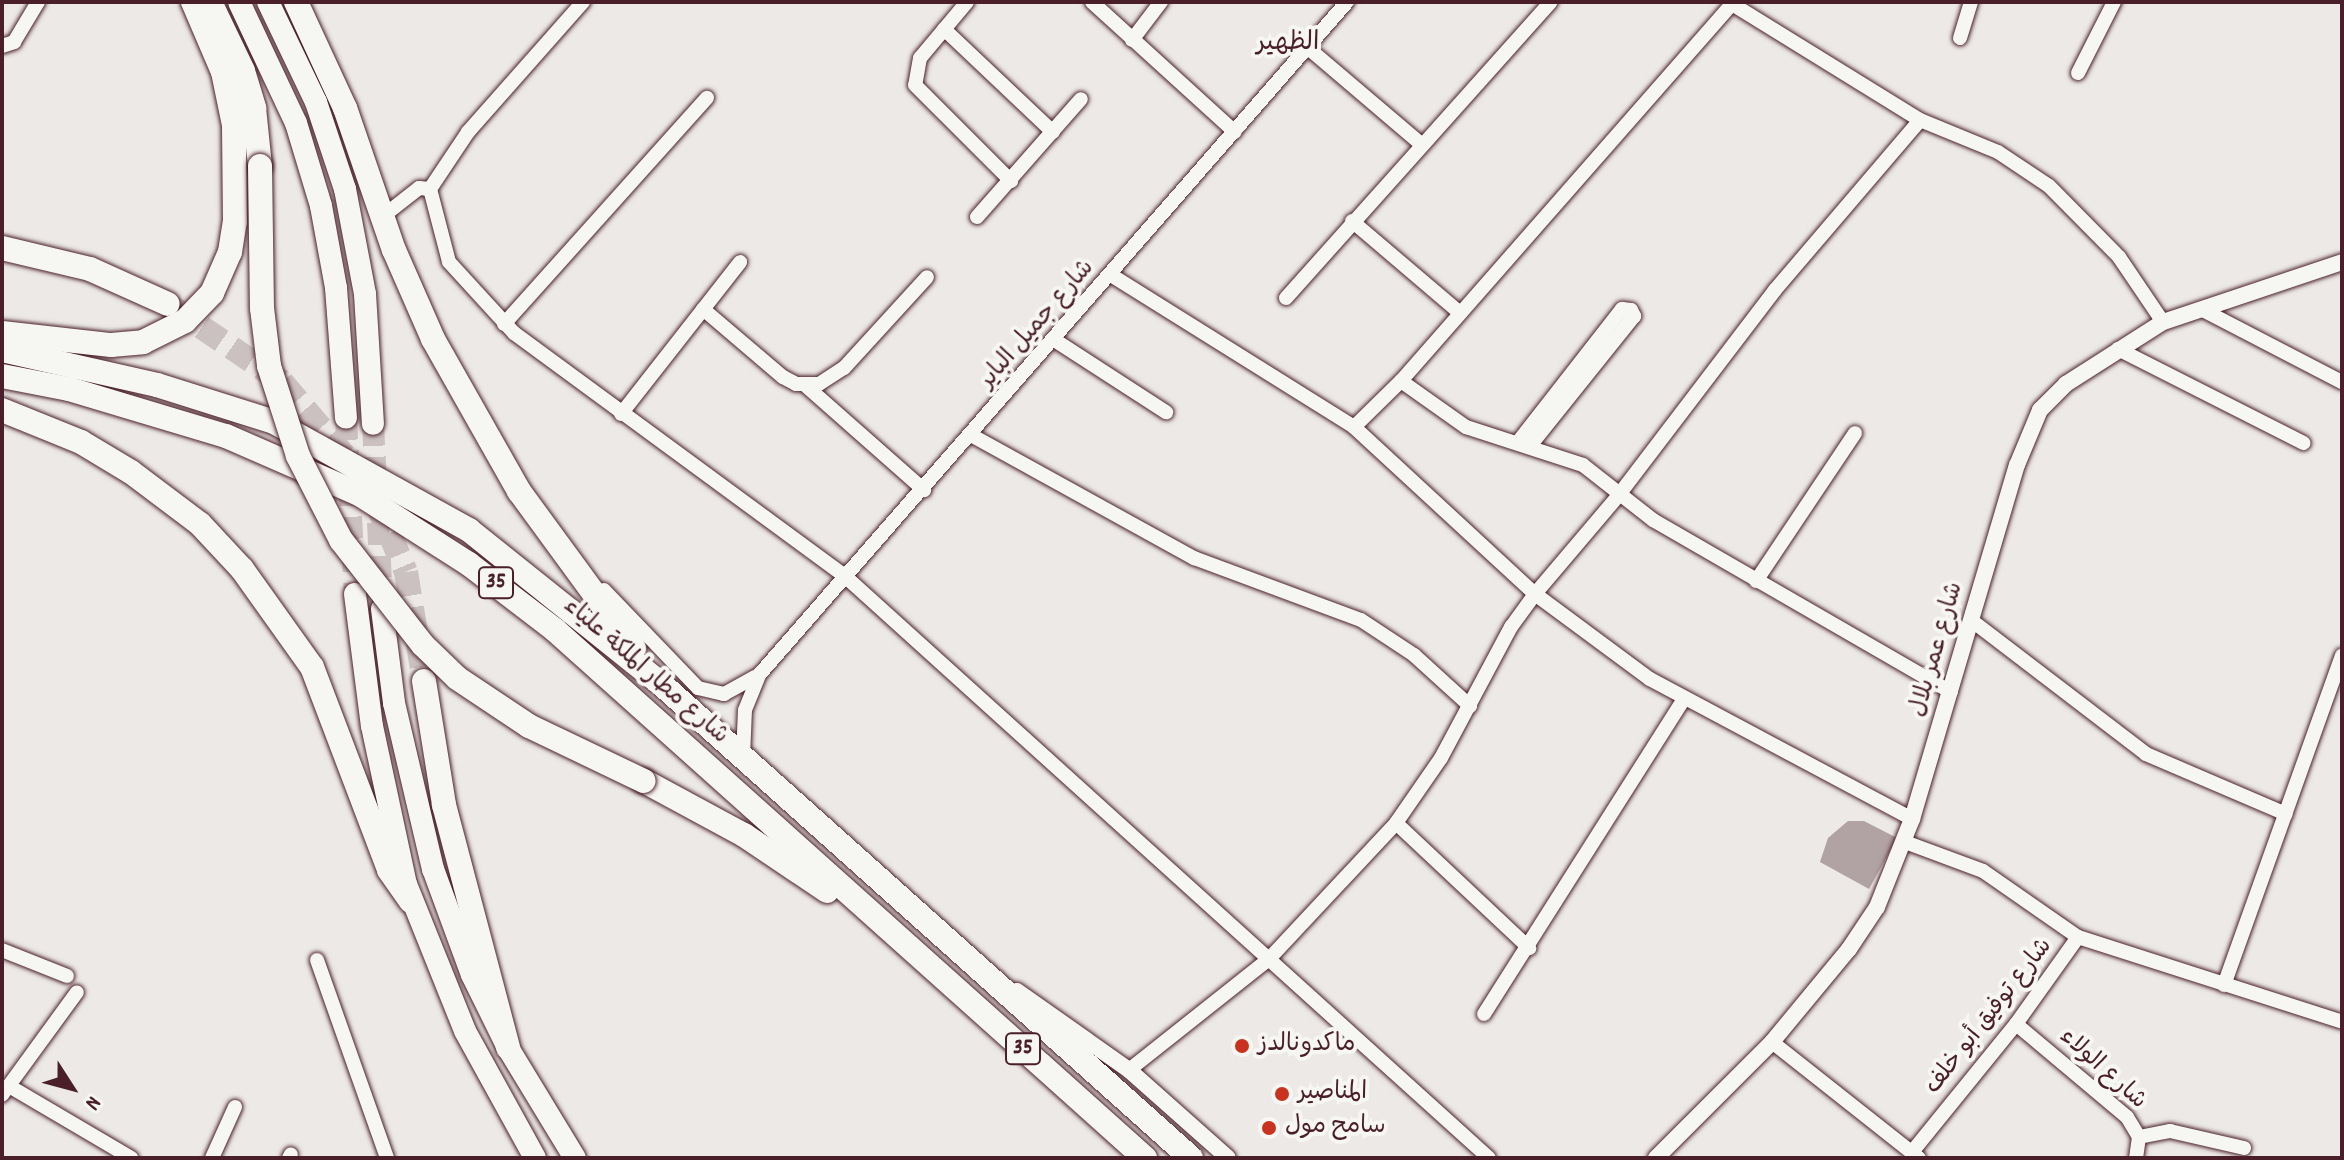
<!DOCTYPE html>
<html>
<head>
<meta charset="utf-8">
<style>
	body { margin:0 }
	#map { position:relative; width:2344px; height:1160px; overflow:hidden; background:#ece9e6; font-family:Dekko,"Playpen Sans Arabic",sans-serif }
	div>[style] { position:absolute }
	.water>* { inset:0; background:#b1a2a3 }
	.primary-tunnel>* { height:22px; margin-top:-11px; transform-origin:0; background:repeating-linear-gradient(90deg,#ccc1c1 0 22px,transparent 0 33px) }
	.motorway-tunnel>* { height:24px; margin-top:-12px; transform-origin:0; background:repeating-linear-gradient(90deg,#ccc1c1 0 24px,transparent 0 36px) }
	.roads { filter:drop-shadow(0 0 2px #4a1f2b) drop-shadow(0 0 2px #4a1f2b) }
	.minor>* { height:14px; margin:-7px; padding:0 7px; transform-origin:7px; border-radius:7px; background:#f6f6f2 }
	.tertiary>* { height:16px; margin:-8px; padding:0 8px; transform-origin:8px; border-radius:8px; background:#f6f6f2 }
	.primary>* { height:22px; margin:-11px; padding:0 11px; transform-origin:11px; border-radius:11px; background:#f6f6f2 }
	.motorway>* { height:24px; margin:-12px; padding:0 12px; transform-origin:12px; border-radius:12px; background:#f6f6f2 }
	.bridges { filter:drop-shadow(0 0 2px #4a1f2b) drop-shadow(0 0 2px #4a1f2b) }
	.motorway-bridge>* { height:24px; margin:-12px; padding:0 12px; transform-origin:12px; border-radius:12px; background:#f6f6f2 }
	.dots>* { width:22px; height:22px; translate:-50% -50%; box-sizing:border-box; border:4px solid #f6f6f2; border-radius:50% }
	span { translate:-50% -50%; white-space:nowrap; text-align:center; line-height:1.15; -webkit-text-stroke:8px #f6f6f2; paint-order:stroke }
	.shield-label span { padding:2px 6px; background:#f6f6f2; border:2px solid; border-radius:6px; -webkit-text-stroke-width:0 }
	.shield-label { font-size:22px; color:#4a1f2b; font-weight:700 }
	.street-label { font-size:24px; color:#4a1f2b }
	.poi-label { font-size:24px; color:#4a1f2b }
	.left { translate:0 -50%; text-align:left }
	.neighbourhood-label { font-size:26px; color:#4a1f2b }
	.frame { position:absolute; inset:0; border:4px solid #4a1f2b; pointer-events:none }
	.north { position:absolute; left:32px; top:1048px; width:80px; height:80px; -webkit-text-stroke:6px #f6f6f2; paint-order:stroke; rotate:126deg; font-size:22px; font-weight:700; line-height:32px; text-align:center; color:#4a1f2b }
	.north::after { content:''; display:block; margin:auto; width:28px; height:36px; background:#4a1f2b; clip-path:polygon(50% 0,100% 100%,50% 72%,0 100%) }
</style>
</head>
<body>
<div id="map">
	<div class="water">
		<i style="clip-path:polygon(1848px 821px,1864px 821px,1897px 838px,1869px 889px,1820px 862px,1828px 838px)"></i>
	</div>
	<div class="primary-tunnel">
		<i style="left:346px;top:418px;width:176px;rotate:87.1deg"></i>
		<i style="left:373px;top:424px;width:176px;rotate:87.1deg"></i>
	</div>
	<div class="motorway-tunnel">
		<i style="left:172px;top:307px;width:133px;rotate:34.3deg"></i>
		<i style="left:282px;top:382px;width:114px;rotate:49.6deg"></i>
		<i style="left:375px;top:500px;width:78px;rotate:66.7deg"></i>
		<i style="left:406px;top:572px;width:110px;rotate:80.6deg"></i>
	</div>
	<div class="roads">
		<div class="minor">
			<i style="left:967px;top:2px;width:73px;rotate:130deg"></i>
			<i style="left:920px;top:58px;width:27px;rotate:100deg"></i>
			<i style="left:915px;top:85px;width:136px;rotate:45deg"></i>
			<i style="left:1092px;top:2px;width:193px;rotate:42.3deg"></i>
			<i style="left:944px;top:29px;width:150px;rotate:43.4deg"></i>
			<i style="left:1960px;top:38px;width:38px;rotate:-73deg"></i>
			<i style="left:1132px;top:40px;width:48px;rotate:-52.7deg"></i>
			<i style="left:2px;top:46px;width:13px;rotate:-18deg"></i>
			<i style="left:14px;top:42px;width:47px;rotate:-59deg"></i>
			<i style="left:1307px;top:47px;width:151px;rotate:40.4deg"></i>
			<i style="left:2078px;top:73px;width:80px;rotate:-63.1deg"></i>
			<i style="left:430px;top:189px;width:69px;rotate:-56.3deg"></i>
			<i style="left:468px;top:132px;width:174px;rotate:-48.5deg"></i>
			<i style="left:382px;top:217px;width:47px;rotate:-38.1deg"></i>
			<i style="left:419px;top:188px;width:11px;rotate:5deg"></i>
			<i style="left:430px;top:189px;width:75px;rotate:75.4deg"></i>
			<i style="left:449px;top:262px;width:96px;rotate:47.5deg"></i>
			<i style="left:514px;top:333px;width:413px;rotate:36.3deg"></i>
			<i style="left:847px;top:578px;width:865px;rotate:42.1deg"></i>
			<i style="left:977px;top:217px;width:157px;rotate:-48.6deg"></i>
			<i style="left:1352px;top:221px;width:142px;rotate:40.4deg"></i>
			<i style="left:1111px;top:275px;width:287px;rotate:32deg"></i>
			<i style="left:1354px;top:427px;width:66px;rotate:-44.4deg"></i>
			<i style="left:1401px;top:381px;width:502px;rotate:-48.72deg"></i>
			<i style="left:1732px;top:4px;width:221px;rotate:31.7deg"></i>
			<i style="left:1920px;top:120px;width:84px;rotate:22.3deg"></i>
			<i style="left:1998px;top:152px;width:61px;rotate:33.7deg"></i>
			<i style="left:2049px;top:186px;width:100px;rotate:45.4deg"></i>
			<i style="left:2119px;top:257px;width:78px;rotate:55.9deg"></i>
			<i style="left:1286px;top:298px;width:397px;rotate:-48.2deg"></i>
			<i style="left:703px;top:309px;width:105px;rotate:40.4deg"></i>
			<i style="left:783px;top:377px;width:15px;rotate:28deg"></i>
			<i style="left:796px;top:384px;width:23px"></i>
			<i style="left:819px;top:384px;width:30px;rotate:-33deg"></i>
			<i style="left:844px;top:368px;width:123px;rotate:-47.6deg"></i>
			<i style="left:2201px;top:309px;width:159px;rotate:27.4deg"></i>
			<i style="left:504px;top:324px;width:304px;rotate:-48.1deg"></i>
			<i style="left:1053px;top:339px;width:135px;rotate:32.9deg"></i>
			<i style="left:2118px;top:349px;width:208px;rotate:26.9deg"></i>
			<i style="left:1401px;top:381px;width:80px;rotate:35.3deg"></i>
			<i style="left:1466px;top:427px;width:123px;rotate:18deg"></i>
			<i style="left:1583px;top:465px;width:89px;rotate:38.2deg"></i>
			<i style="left:1653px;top:520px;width:344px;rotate:30deg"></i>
			<i style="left:805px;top:385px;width:159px;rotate:41.4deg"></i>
			<i style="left:621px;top:414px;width:193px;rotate:-51.9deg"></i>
			<i style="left:1354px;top:427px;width:246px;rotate:42.7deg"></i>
			<i style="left:1535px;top:594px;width:143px;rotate:36.5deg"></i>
			<i style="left:1650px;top:679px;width:297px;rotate:28.1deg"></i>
			<i style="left:971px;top:435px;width:255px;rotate:28.9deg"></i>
			<i style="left:1194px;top:558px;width:178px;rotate:20.4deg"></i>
			<i style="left:1361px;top:620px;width:64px;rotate:33.4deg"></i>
			<i style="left:1414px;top:655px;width:76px;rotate:42.3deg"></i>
			<i style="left:1518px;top:442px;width:169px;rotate:-52deg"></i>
			<i style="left:1622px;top:309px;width:9px;rotate:6deg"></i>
			<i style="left:1631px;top:310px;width:7px;rotate:63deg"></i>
			<i style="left:1634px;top:316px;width:166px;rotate:128.7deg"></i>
			<i style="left:1756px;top:581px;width:178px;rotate:-56.2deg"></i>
			<i style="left:604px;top:590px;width:136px;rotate:46.2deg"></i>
			<i style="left:698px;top:688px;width:27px;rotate:13deg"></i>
			<i style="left:724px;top:694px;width:35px;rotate:-29deg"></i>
			<i style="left:1971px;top:620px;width:220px;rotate:37.4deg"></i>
			<i style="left:2146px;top:754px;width:152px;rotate:23.2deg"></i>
			<i style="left:743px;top:757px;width:47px;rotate:-87.6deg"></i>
			<i style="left:745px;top:710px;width:38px;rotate:-68deg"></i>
			<i style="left:759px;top:675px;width:894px;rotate:-48.86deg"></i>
			<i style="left:1396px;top:823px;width:183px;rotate:43.2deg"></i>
			<i style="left:1905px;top:842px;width:83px;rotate:20.4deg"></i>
			<i style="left:1983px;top:871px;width:116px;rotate:34.8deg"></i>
			<i style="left:2px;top:950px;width:70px;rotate:21.8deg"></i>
			<i style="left:317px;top:960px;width:210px;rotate:70.5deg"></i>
			<i style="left:2224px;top:985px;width:350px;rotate:-70.3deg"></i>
			<i style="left:1484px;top:1014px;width:372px;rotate:-57.6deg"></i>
			<i style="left:2016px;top:1024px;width:145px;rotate:40deg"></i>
			<i style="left:2127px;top:1117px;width:23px;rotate:59deg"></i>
			<i style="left:2139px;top:1137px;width:21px;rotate:98deg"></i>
			<i style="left:1772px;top:1042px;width:187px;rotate:38.3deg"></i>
			<i style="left:1129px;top:1070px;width:177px;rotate:-38.4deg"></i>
			<i style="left:1268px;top:960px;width:187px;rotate:-46.9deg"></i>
			<i style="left:1396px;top:823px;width:79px;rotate:-55.3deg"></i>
			<i style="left:1441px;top:758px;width:149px;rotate:-61.9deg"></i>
			<i style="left:1511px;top:627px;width:41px;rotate:-54deg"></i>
			<i style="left:1535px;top:594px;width:128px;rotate:-49.7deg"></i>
			<i style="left:1618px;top:496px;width:259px;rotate:-52.7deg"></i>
			<i style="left:1775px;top:290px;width:223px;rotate:-49.5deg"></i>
			<i style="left:9px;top:1086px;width:142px;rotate:30.5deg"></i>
			<i style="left:2px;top:1095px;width:127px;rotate:-53.9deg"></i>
			<i style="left:2139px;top:1137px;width:32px;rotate:-11deg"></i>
			<i style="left:2170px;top:1131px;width:76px;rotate:12.9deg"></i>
			<i style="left:1912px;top:1152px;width:165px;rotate:-50.9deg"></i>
			<i style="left:2016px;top:1024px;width:107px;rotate:-54.5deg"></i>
			<i style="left:2078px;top:937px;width:277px;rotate:17.8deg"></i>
			<i style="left:212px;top:1158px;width:56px;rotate:-65.7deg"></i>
			<i style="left:289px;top:1158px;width:4px;rotate:-63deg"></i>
		</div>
		<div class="tertiary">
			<i style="left:1017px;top:991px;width:137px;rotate:35.2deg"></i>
			<i style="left:1129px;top:1070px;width:132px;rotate:41.6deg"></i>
			<i style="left:1656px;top:1158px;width:164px;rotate:-45deg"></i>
			<i style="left:1772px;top:1042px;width:121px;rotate:-50.4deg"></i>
			<i style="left:1849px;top:949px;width:50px;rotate:-56.3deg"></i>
			<i style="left:1877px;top:907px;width:95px;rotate:-68.3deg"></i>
			<i style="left:1912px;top:819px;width:369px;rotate:-73.5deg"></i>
			<i style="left:2017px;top:465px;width:60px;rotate:-67.3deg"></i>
			<i style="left:2040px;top:410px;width:37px;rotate:-45deg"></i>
			<i style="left:2066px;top:384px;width:115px;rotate:-32.6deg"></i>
			<i style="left:2163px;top:322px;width:189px;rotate:-18.5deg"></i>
		</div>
		<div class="primary">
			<i style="left:239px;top:2px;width:134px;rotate:64.8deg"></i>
			<i style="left:296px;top:123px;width:87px;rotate:73.2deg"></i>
			<i style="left:321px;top:206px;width:83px;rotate:79.6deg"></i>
			<i style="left:336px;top:288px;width:130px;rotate:85.6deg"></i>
			<i style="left:268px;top:2px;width:111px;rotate:64.4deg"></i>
			<i style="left:316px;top:102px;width:92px;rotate:71.6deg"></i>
			<i style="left:345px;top:189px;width:107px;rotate:79.2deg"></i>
			<i style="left:365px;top:294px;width:130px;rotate:86.5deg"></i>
			<i style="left:355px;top:594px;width:133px;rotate:82.7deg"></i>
			<i style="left:372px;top:726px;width:162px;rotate:77.9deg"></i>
			<i style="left:406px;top:884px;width:158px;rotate:68.1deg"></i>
			<i style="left:465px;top:1031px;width:145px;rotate:61.1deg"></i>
			<i style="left:382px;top:609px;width:95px;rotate:82.7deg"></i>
			<i style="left:394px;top:703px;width:171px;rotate:76.8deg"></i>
			<i style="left:433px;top:869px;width:113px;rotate:69.8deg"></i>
			<i style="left:472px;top:975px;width:81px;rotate:63.7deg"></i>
			<i style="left:508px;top:1048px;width:129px;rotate:58.7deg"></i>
		</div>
		<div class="motorway">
			<i style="left:210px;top:2px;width:76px;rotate:64.4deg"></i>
			<i style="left:243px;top:71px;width:39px;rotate:73deg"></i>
			<i style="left:254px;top:108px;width:58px;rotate:84.1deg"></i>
			<i style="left:296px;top:2px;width:117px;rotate:65.2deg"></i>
			<i style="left:345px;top:108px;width:150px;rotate:71deg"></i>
			<i style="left:394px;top:250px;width:97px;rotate:66.3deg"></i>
			<i style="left:433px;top:339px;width:175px;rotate:60.5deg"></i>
			<i style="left:519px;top:491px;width:195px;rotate:53.8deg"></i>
			<i style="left:2px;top:248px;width:90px;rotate:13.4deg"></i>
			<i style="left:90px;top:269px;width:85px;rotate:24.2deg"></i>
			<i style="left:2px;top:333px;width:110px;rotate:6.3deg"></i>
			<i style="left:111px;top:345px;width:32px;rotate:-5deg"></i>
			<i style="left:143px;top:342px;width:47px;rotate:-26.6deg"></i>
			<i style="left:185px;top:321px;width:39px;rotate:-46deg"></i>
			<i style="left:212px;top:293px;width:45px;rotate:-66.3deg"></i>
			<i style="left:230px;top:252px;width:30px;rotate:-81deg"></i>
			<i style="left:235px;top:222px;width:97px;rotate:-90.6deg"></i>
			<i style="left:234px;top:125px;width:54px;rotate:-101.7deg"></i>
			<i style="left:223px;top:72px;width:76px;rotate:-113.2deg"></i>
			<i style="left:2px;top:350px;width:159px;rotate:12.7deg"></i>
			<i style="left:157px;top:385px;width:123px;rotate:17.5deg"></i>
			<i style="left:274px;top:422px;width:223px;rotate:29deg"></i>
			<i style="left:469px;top:530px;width:243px;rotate:38.7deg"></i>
			<i style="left:659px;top:682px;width:714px;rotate:41.82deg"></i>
			<i style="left:2px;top:376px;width:68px;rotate:11deg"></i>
			<i style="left:69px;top:389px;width:164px;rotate:16.7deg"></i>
			<i style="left:226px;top:436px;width:147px;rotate:23.6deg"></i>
			<i style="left:361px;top:495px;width:128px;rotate:32.6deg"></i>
			<i style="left:469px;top:564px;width:108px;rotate:37.5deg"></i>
			<i style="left:555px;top:630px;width:792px;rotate:41.83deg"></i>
			<i style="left:2px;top:410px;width:85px;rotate:22.1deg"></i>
			<i style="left:81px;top:442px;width:58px;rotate:31deg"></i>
			<i style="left:131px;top:472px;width:86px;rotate:37deg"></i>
			<i style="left:200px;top:524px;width:62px;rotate:47deg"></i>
			<i style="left:242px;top:569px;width:120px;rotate:54.5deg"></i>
			<i style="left:312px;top:667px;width:217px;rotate:69.2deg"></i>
			<i style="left:389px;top:870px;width:38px;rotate:55deg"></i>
			<i style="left:424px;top:681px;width:126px;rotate:80.8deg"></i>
			<i style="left:444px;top:805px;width:251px;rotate:75.2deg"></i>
			<i style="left:644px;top:781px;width:114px;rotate:28.4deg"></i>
			<i style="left:744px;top:835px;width:100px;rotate:34deg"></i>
		</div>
	</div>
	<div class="bridges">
		<div class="motorway-bridge">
			<i style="left:260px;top:166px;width:142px;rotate:89.2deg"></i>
			<i style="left:262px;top:308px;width:58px;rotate:83.1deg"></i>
			<i style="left:269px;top:366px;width:95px;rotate:72.1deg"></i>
			<i style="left:298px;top:456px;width:94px;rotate:62.9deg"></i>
			<i style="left:341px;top:540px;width:133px;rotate:52deg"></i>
			<i style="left:423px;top:645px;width:47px;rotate:44.1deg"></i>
			<i style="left:457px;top:678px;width:87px;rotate:33.7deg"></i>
			<i style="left:529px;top:726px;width:127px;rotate:25.6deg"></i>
		</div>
	</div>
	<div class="dots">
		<i style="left:1242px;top:1046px;background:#c8321e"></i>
		<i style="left:1282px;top:1094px;background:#c8321e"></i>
		<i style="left:1269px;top:1128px;background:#c8321e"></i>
	</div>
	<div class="shield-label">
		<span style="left:496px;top:583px">35</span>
		<span style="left:1023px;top:1049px">35</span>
	</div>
	<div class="street-label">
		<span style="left:1038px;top:325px;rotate:-49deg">شارع جميل الباير</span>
		<span style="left:1938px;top:650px;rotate:-74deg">شارع عمر بلال</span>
		<span style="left:645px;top:672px;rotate:41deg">شارع مطار الملكة علياء</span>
		<span style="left:1990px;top:1017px;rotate:-52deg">شارع توفيق أبو خلف</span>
		<span style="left:2102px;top:1070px;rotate:42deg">شارع الولاء</span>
	</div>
	<div class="poi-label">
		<span class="left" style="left:1258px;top:1046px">ماكدونالدز</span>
		<span class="left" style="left:1298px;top:1094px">المناصير</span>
		<span class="left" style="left:1285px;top:1128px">سامح مول</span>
	</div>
	<div class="neighbourhood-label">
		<span style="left:1288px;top:44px">الظهير</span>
	</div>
	<div class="frame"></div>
	<div class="north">N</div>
</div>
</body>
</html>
